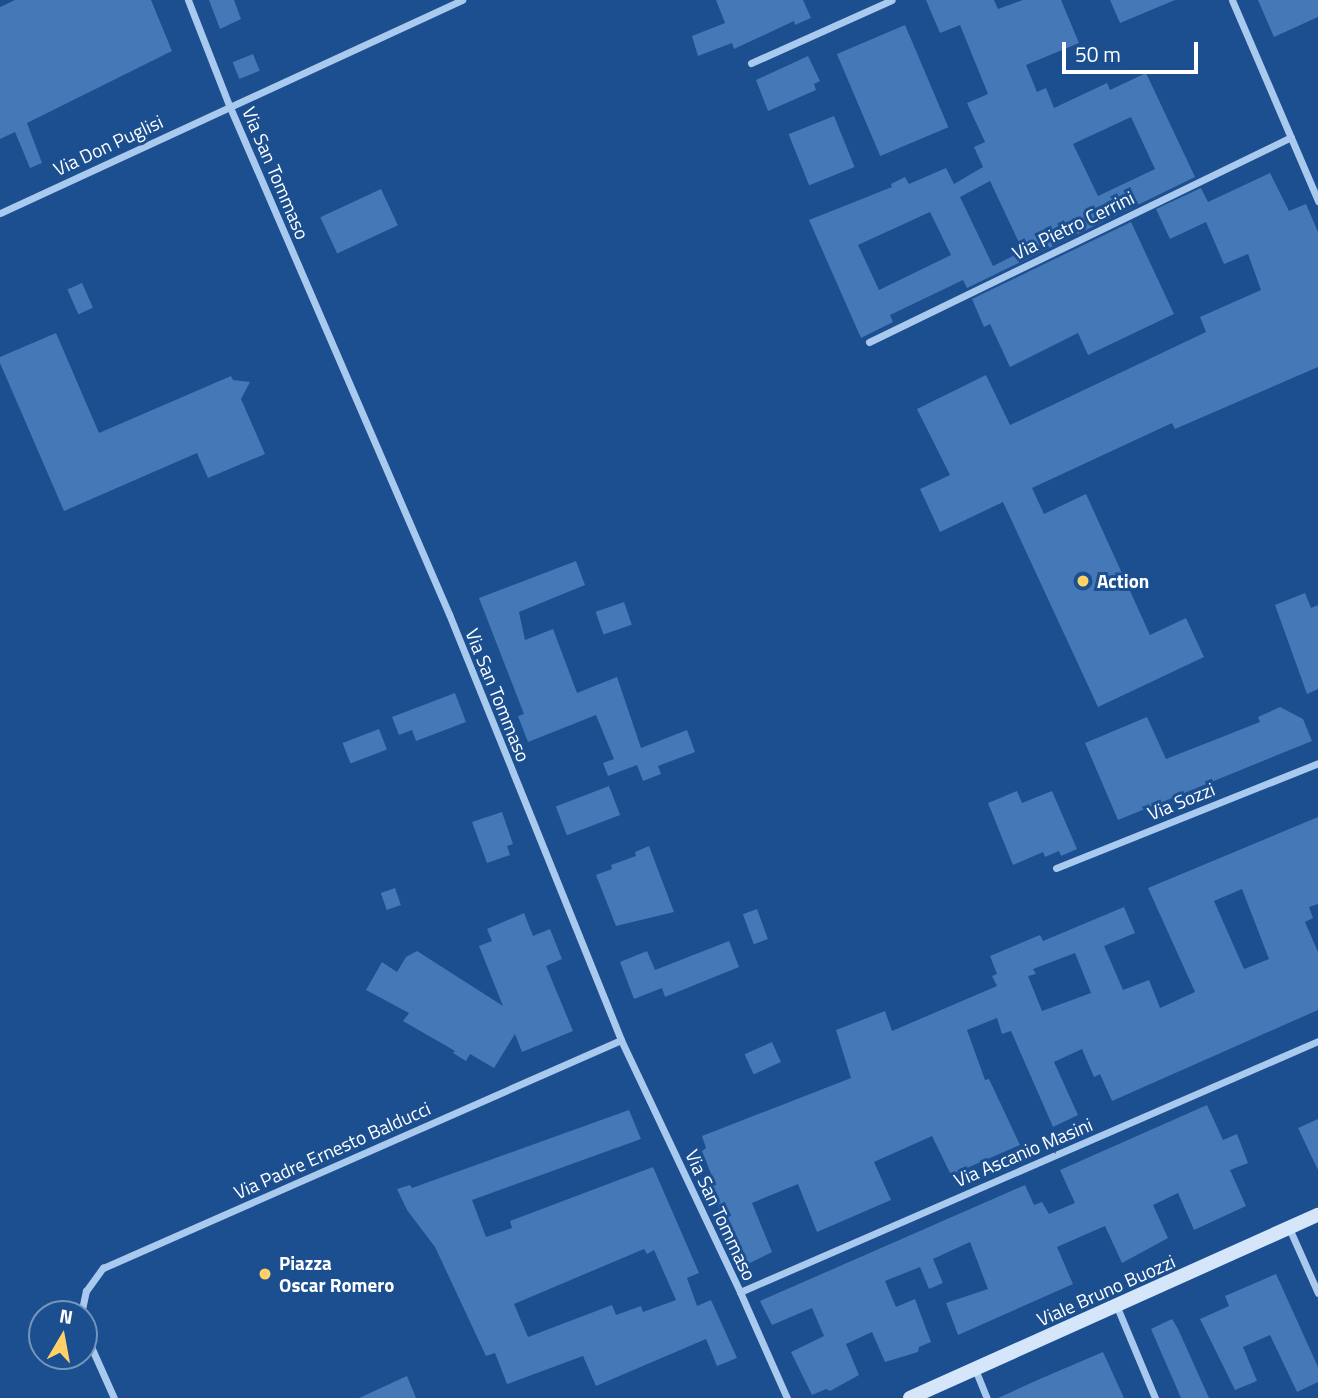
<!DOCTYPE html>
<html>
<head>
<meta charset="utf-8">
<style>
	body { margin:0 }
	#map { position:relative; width:1318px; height:1398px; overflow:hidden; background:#1b4f8f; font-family:"Titillium Web",sans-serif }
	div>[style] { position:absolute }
	.building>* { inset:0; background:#4478b7; transform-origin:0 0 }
	.street>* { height:7px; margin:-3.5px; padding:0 3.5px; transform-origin:3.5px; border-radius:3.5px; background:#a9c9ee }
	.secondary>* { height:14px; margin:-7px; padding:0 7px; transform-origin:7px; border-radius:7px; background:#d6e6fa }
	.dots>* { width:19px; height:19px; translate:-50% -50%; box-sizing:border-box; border:4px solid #1b4f8f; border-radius:50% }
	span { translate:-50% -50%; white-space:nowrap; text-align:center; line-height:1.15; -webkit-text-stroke:6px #1b4f8f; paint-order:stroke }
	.street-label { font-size:19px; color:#fff }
	.poi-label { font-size:19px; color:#fff; font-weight:700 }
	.left { translate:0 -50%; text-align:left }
	.north { position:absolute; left:28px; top:1300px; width:70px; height:70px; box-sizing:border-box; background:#1b4f8f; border:2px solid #7695bc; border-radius:50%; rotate:10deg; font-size:19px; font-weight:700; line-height:28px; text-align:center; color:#fff }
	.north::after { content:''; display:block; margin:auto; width:24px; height:32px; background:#ffd166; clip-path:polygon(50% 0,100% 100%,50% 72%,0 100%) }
	.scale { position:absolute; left:1062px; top:42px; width:136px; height:32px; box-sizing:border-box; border:4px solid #fff; border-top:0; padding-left:9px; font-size:21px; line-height:24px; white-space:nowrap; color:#fff; -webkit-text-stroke:5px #1b4f8f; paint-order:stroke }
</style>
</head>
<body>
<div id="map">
	<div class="building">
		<i style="clip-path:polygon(15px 0,151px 0,172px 51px,27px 123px,42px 163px,30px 168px,15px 132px,0 139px,0 7px)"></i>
		<i style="clip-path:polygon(209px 0,234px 0,241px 19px,220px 29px)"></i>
		<i style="clip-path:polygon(716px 0,803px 0,811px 18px,795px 25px,794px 21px,734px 49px,732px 43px,698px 56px,692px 36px,725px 23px)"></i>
		<i style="clip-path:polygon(evenodd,926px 0,994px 0,998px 9px,1023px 0,1061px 0,1079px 43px,1026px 65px,1037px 92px,1046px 88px,1054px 108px,1107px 83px,1110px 90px,1146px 73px,1195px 177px,967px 288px,963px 280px,890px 315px,893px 322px,861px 338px,809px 220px,892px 187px,891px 184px,905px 177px,909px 184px,946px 168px,954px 184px,983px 167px,974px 147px,985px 142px,967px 103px,988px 94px,960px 25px,940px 33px,926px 0,1131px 117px,1155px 169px,1098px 196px,1073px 144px,1131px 117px,926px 0,990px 181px,1023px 251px,993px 266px,960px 197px,990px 181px,926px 0,930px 212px,951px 255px,879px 290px,858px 245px,930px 212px)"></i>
		<i style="clip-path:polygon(1110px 0,1175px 0,1120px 23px)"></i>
		<i style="clip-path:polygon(1258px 0,1318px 0,1318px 17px,1274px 37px)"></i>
		<i style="left:905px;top:25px;width:111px;height:74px;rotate:67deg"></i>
		<i style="left:253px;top:54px;width:18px;height:22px;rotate:68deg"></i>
		<i style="clip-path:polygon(808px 56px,820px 81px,814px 84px,816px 90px,768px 111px,756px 80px)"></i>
		<i style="left:834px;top:116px;width:55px;height:49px;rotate:68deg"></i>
		<i style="clip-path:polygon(1270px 173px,1289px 211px,1306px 204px,1318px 232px,1318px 367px,1175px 429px,1172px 423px,1032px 488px,1044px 514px,1086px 494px,1150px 635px,1186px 618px,1204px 657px,1098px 707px,1003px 502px,940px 532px,920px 489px,950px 475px,917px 409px,986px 375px,1010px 425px,1206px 332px,1200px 317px,1261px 290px,1248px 254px,1224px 264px,1206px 222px,1170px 239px,1156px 209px,1201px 188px,1208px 202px)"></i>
		<i style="left:381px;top:189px;width:40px;height:67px;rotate:65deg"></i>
		<i style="clip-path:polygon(1131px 222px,1174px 314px,1088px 355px,1078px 333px,1010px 367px,990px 324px,984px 327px,972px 299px)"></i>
		<i style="left:82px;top:283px;width:27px;height:16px;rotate:66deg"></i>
		<i style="clip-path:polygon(56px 333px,99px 433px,231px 376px,233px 380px,250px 382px,241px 399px,265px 454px,208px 478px,197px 453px,64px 511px,0 363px,0 357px)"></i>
		<i style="clip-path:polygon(576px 561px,585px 585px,519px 612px,525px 640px,553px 629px,577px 693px,617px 677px,641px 748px,687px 730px,695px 752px,658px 766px,661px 774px,643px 781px,637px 765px,608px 776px,603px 763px,614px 759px,596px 715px,528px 742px,518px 716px,524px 714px,479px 598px)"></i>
		<i style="clip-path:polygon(1305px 593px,1311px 608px,1318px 605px,1318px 689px,1307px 694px,1275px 605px)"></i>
		<i style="left:624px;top:602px;width:24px;height:30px;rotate:71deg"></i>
		<i style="clip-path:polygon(455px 693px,466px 722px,416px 741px,412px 730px,399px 735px,392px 717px)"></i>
		<i style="clip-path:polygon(1280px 707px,1303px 719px,1312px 741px,1118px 820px,1085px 743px,1147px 717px,1166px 759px,1260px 722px,1258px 717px)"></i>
		<i style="left:379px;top:729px;width:22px;height:39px;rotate:69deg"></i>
		<i style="left:609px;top:786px;width:31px;height:57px;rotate:69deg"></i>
		<i style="clip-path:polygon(1017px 791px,1022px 803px,1052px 791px,1077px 849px,1061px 856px,1059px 851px,1045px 857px,1043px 852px,1013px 865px,988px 803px)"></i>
		<i style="clip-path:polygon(502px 812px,513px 844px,507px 846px,510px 855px,487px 863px,472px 822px)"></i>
		<i style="clip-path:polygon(evenodd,1318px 817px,1318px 904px,1309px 907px,1313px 918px,1305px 922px,1318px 952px,1318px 1010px,1112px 1101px,1100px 1074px,1094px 1077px,1082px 1049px,1054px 1062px,1078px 1115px,1053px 1127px,1011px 1031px,1002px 1034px,997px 1018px,967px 1030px,985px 1080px,989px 1079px,1020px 1145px,951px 1175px,932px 1136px,874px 1162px,891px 1200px,817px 1232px,798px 1184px,752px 1203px,772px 1252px,744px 1266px,710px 1186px,715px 1184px,702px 1151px,706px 1148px,702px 1136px,851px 1078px,836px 1030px,885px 1011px,892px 1031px,997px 986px,992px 976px,997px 974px,990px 956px,1040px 935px,1043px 941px,1124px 907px,1135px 933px,1104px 946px,1123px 990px,1149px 980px,1160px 1008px,1195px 992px,1148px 888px,1318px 817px,1242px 889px,1269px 959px,1244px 969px,1214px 901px,1242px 889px,1318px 817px,1075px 953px,1091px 993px,1042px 1011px,1028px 976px,1036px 974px,1033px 969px,1075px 953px)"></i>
		<i style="clip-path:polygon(649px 846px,674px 912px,616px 926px,596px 875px,612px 869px,611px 865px,636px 856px,635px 852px)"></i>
		<i style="left:395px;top:888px;width:18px;height:15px;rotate:71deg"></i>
		<i style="left:757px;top:909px;width:32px;height:15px;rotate:70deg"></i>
		<i style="clip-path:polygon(524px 913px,533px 936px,550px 929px,562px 959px,546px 966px,573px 1031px,522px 1052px,515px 1034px,494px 1068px,470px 1054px,466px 1061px,453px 1053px,455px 1051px,403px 1021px,409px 1013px,366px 990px,382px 962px,397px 972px,406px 957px,417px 951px,503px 1006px,479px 946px,492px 941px,487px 929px)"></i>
		<i style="clip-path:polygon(729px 941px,739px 967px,665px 997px,662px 988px,634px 999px,620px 962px,647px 951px,655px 970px)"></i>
		<i style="left:772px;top:1042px;width:22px;height:30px;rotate:66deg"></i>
		<i style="clip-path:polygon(1207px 1105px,1223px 1140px,1237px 1134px,1248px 1163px,1230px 1170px,1246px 1206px,1194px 1230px,1178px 1193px,1153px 1205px,1168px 1238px,1122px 1263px,1105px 1226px,1082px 1236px,1057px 1247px,1073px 1284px,958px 1335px,946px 1303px,988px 1289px,970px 1242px,933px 1259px,943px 1283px,929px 1289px,920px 1267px,885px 1281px,896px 1307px,915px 1299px,931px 1342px,919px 1347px,918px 1352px,885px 1362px,872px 1332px,846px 1344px,859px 1375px,830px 1391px,826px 1389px,812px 1395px,791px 1352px,824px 1336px,812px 1308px,772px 1325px,760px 1301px,1025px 1185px,1034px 1205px,1042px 1202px,1049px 1214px,1075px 1203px,1060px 1170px)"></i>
		<i style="clip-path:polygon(evenodd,629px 1110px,641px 1139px,472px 1200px,486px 1237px,512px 1228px,510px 1221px,653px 1167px,699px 1273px,687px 1278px,697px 1306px,711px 1300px,737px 1358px,717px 1366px,706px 1339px,596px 1386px,583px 1356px,507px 1384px,495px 1353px,486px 1356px,435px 1247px,407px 1210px,397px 1189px,410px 1185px,412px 1188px,629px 1110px,644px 1249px,647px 1254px,654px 1250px,676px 1300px,643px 1312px,641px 1306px,616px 1315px,612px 1305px,528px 1337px,514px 1304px,644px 1249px)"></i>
		<i style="clip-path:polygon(1318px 1119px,1318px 1170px,1298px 1128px)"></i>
		<i style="clip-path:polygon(1276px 1274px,1318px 1367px,1318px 1382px,1297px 1392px,1270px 1335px,1243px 1347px,1257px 1381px,1235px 1390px,1200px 1319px,1229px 1306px,1225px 1296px)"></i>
		<i style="clip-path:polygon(1172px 1319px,1178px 1329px,1209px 1398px,1181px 1398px,1151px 1329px)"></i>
		<i style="clip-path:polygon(1103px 1352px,1124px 1398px,998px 1398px,1042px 1378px)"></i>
		<i style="clip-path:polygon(407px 1376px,416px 1398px,359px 1398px)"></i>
	</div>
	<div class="street">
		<i style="left:188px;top:0;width:113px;rotate:68.7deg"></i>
		<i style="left:229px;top:105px;width:555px;rotate:66.63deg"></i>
		<i style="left:449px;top:614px;width:459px;rotate:68deg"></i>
		<i style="left:621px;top:1040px;width:279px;rotate:64.7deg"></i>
		<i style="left:740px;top:1292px;width:116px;rotate:66.1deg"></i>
		<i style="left:1232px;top:0;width:219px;rotate:66.8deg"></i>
		<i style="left:751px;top:63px;width:154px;rotate:-24.1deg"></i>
		<i style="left:0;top:213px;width:509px;rotate:-24.75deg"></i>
		<i style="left:869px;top:342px;width:469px;rotate:-25.9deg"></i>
		<i style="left:1056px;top:868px;width:282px;rotate:-21.8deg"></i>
		<i style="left:1289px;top:1228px;width:71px;rotate:66deg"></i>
		<i style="left:740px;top:1292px;width:630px;rotate:-23.47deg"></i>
		<i style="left:1117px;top:1307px;width:99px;rotate:67.3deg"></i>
		<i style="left:81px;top:1314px;width:24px;rotate:-78deg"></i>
		<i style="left:86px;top:1291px;width:29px;rotate:-54deg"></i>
		<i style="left:103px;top:1268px;width:566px;rotate:-23.76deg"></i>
		<i style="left:84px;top:1331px;width:73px;rotate:65.9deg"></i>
		<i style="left:975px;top:1369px;width:31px;rotate:68deg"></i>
	</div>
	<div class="secondary">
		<i style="left:910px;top:1398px;width:447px;rotate:-24.2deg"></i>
	</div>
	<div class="dots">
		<i style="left:1083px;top:581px;background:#ffd166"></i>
		<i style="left:265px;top:1274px;background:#ffd166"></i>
	</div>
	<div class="street-label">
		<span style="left:108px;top:145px;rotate:-25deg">Via Don Puglisi</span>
		<span style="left:276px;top:173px;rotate:67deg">Via San Tommaso</span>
		<span style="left:1073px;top:225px;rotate:-26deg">Via Pietro Cerrini</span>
		<span style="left:498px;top:695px;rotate:68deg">Via San Tommaso</span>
		<span style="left:1181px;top:801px;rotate:-22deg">Via Sozzi</span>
		<span style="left:332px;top:1150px;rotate:-24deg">Via Padre Ernesto Balducci</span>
		<span style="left:1023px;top:1152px;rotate:-23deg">Via Ascanio Masini</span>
		<span style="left:721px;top:1215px;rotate:65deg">Via San Tommaso</span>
		<span style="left:1106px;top:1290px;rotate:-24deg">Viale Bruno Buozzi</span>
	</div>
	<div class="poi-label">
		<span class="left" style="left:1097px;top:581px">Action</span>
		<span class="left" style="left:279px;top:1274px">Piazza<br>Oscar Romero</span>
	</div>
	<div class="north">N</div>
	<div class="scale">50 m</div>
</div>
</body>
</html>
